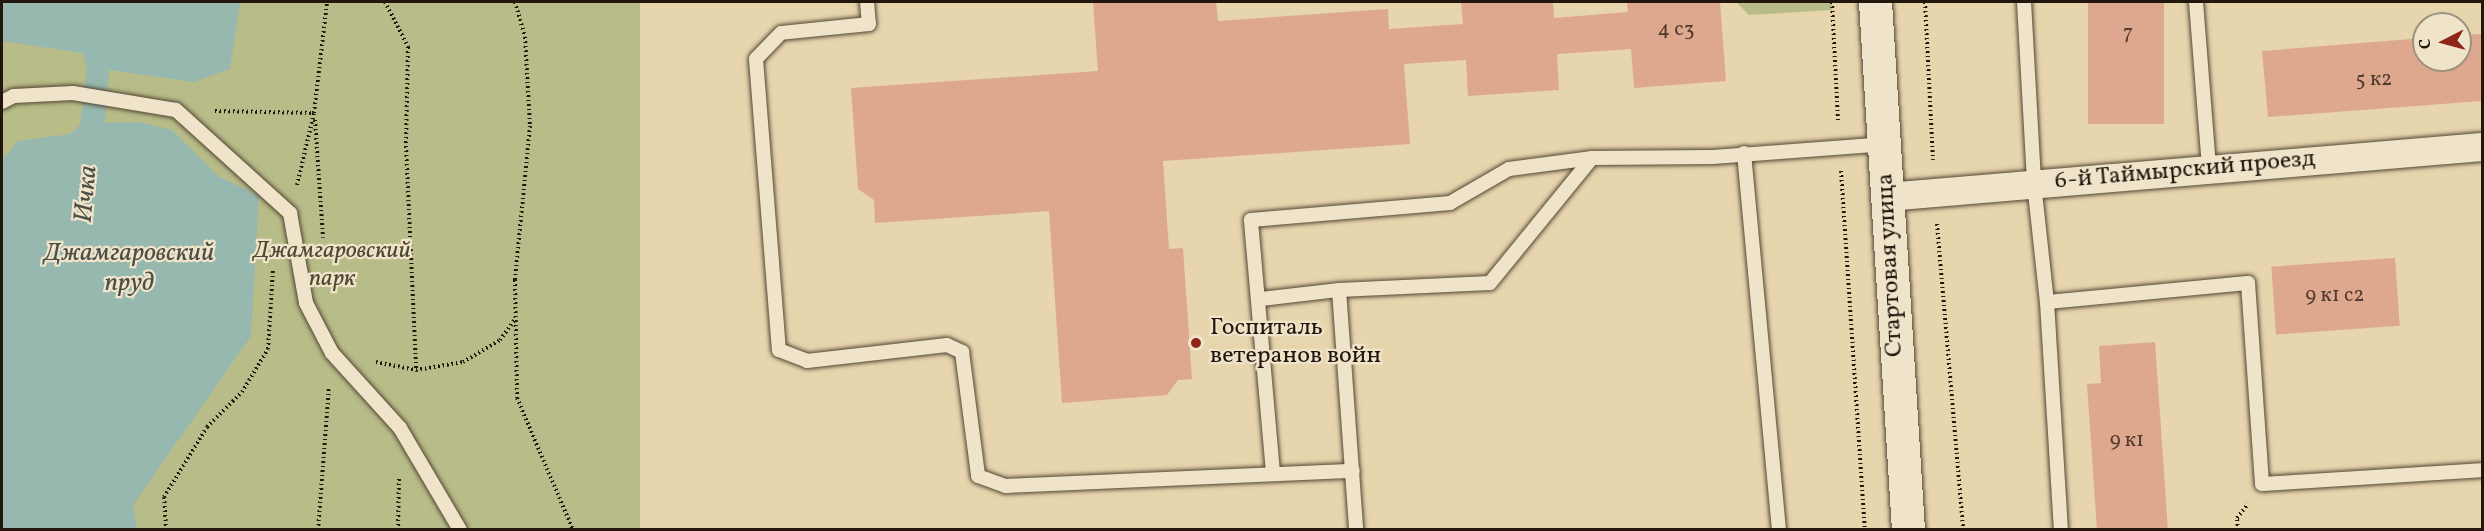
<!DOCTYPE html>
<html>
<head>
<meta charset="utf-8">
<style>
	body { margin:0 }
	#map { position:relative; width:2484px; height:531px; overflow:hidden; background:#e6d5ad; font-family:Vollkorn,serif }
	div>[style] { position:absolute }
	.green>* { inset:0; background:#b8bc88; transform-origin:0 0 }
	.water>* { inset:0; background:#97b8af }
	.building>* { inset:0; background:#dea88f; transform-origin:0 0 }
	.path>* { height:4px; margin-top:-2px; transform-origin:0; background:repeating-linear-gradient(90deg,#23170d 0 1.5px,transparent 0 4.5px) }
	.roads { filter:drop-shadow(0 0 2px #544635) drop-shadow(0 0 2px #544635) }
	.service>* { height:14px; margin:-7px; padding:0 7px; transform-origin:7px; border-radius:7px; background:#efe4ca }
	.minor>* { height:28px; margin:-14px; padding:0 14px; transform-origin:14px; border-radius:14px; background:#efe4ca }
	.tertiary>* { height:33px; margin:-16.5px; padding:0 16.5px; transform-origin:16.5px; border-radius:16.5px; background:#efe4ca }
	.dots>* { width:16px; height:16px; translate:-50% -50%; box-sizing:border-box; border:3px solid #efe4ca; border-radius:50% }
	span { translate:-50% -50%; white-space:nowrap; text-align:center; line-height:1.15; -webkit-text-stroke:4.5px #efe4ca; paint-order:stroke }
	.number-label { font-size:21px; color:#523b2e }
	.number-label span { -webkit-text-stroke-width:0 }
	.street-label { font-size:24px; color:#23170d }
	.park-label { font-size:24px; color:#504932; font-style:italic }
	.poi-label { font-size:24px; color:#23170d }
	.left { translate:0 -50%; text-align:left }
	.water-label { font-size:26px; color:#4c4f46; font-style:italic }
	.frame { position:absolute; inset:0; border:3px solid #23170d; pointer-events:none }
	.north { position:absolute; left:2412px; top:12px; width:60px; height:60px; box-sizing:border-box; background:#efe4ca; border:2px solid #9d927e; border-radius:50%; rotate:264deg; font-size:16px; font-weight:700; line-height:24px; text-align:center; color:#23170d }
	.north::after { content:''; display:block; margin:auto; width:21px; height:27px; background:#8f2418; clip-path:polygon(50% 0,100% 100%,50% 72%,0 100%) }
</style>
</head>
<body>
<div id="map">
	<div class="green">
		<i style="left:2px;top:2px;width:638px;height:527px"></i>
		<i style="clip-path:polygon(1736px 2px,1832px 2px,1832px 10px,1749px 15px)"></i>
	</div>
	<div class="water">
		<i style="clip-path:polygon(2px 2px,240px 2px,230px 69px,193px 82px,109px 70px,105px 123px,139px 122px,172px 130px,218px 176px,259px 196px,251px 336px,133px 505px,137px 529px,2px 529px,2px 161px,18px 141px,70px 134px,80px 125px,87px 68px,82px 53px,2px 41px)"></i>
	</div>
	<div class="building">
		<i style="clip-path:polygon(1093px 2px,1216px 2px,1218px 21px,1388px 9px,1389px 29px,1463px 24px,1461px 2px,1553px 2px,1554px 18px,1628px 12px,1627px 2px,1720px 2px,1726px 81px,1634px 88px,1631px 49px,1557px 54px,1559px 90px,1468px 96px,1466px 60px,1404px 64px,1410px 144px,1163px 161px,1169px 249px,1183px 248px,1192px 379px,1178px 380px,1167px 395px,1062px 403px,1049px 211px,875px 223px,874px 200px,858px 189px,851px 88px,1098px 71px)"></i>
		<i style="left:2088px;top:2px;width:76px;height:122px"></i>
		<i style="clip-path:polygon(2482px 34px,2482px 101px,2268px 117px,2262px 51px,2424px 38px,2424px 60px,2460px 60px,2460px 35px)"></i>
		<i style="left:2395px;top:258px;width:68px;height:124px;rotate:86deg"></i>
		<i style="clip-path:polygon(2155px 342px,2168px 530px,2097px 530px,2087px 384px,2101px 383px,2099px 346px)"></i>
	</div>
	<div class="path">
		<i style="left:385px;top:2px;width:51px;rotate:62.9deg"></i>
		<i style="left:408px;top:47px;width:99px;rotate:91.2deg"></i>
		<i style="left:406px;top:146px;width:224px;rotate:87.4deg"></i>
		<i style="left:515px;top:2px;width:36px;rotate:74deg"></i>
		<i style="left:525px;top:37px;width:89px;rotate:86.8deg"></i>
		<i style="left:530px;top:126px;width:155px;rotate:95.6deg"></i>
		<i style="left:515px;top:280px;width:118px;rotate:89deg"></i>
		<i style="left:517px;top:398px;width:143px;rotate:67deg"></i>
		<i style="left:1832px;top:2px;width:120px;rotate:87.1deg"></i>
		<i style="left:1925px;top:2px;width:158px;rotate:87.1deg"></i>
		<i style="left:215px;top:111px;width:99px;rotate:1.2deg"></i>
		<i style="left:314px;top:113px;width:112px;rotate:-83.3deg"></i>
		<i style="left:315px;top:120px;width:118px;rotate:86.1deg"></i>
		<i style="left:1841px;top:171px;width:360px;rotate:86.2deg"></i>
		<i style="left:297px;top:185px;width:74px;rotate:-76.7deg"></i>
		<i style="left:1937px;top:224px;width:307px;rotate:85.1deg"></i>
		<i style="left:376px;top:362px;width:41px;rotate:11.3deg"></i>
		<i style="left:416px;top:370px;width:48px;rotate:-9.7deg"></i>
		<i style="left:463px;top:362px;width:43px;rotate:-30.7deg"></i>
		<i style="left:500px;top:340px;width:26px;rotate:-54deg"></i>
		<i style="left:166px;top:530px;width:33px;rotate:-93deg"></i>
		<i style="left:164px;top:497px;width:82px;rotate:-58.4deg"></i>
		<i style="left:207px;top:427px;width:49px;rotate:-45deg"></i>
		<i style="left:242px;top:392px;width:50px;rotate:-58.8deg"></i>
		<i style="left:268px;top:349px;width:79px;rotate:-86.4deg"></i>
		<i style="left:318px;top:530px;width:143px;rotate:-85.6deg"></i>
		<i style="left:398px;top:530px;width:51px;rotate:-88.9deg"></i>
		<i style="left:2238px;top:530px;width:12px;rotate:-95deg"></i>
		<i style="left:2237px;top:518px;width:18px;rotate:-52deg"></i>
	</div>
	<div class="roads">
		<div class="service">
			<i style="left:867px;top:2px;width:22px;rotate:85deg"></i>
			<i style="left:869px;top:24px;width:88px;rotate:174.2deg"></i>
			<i style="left:781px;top:33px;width:36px;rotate:134deg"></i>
			<i style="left:756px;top:59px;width:292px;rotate:85.5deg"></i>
			<i style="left:779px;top:350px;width:30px;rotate:21deg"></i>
			<i style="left:807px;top:361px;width:141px;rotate:-6.5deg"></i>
			<i style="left:947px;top:345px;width:17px;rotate:25deg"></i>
			<i style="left:962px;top:352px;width:125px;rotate:82.6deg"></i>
			<i style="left:978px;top:476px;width:30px;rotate:20deg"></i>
			<i style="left:1006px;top:486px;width:347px;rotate:-2.5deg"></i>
			<i style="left:2024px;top:2px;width:181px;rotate:86.8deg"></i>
			<i style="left:2034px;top:183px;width:120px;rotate:83.8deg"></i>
			<i style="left:2047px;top:302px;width:202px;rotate:-5.4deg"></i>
			<i style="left:2248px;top:283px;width:201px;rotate:86deg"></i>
			<i style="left:2262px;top:484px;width:220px;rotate:-3.6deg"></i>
			<i style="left:2196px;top:2px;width:168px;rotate:85.5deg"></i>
			<i style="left:2px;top:102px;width:13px;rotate:-27deg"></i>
			<i style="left:14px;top:96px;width:59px;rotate:-2.9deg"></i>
			<i style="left:73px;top:93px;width:104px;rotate:9.4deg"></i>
			<i style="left:176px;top:110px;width:154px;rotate:42.1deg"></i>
			<i style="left:290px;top:213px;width:91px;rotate:79.9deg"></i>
			<i style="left:306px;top:303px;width:56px;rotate:62.5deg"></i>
			<i style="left:332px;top:353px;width:101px;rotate:47.8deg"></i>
			<i style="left:400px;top:428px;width:118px;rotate:59.5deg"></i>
			<i style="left:1744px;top:153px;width:379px;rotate:84.7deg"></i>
			<i style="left:1339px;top:290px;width:241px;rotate:85.9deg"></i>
			<i style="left:1261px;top:299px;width:79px;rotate:-6.6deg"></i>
			<i style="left:1339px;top:290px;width:151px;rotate:-2.7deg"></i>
			<i style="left:1490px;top:283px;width:161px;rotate:-50.8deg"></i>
			<i style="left:2047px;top:302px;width:228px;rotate:86.5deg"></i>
			<i style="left:1273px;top:473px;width:254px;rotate:-95deg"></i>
			<i style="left:1251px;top:220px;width:200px;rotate:-4.9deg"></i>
			<i style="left:1450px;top:203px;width:68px;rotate:-30deg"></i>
			<i style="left:1509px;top:169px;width:84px;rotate:-7.5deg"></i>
			<i style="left:1592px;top:158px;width:121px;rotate:-0.5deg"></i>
			<i style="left:1713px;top:157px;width:171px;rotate:-4.3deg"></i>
		</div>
		<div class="minor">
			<i style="left:1887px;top:197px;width:597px;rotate:-4.8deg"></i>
		</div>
		<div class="tertiary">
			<i style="left:1875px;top:2px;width:529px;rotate:86.42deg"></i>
		</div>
	</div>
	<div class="dots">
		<i style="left:1196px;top:343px;background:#8f2418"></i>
	</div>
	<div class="number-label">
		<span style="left:1676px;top:30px">4 с3</span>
		<span style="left:2128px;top:34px">7</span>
		<span style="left:2374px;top:80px">5 к2</span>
		<span style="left:2335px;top:296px">9 к1 с2</span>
		<span style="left:2127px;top:441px">9 к1</span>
	</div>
	<div class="street-label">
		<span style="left:2185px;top:171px;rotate:-5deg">6-й Таймырский проезд</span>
		<span style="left:1891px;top:265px;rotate:-93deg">Стартовая улица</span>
	</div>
	<div class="park-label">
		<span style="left:332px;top:266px">Джамгаровский<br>парк</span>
	</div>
	<div class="poi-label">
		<span class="left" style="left:1210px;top:343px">Госпиталь<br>ветеранов войн</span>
	</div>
	<div class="water-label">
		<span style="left:87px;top:194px;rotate:-85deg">Ичка</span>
		<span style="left:129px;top:269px">Джамгаровский<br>пруд</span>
	</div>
	<div class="frame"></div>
	<div class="north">С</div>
</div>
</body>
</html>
